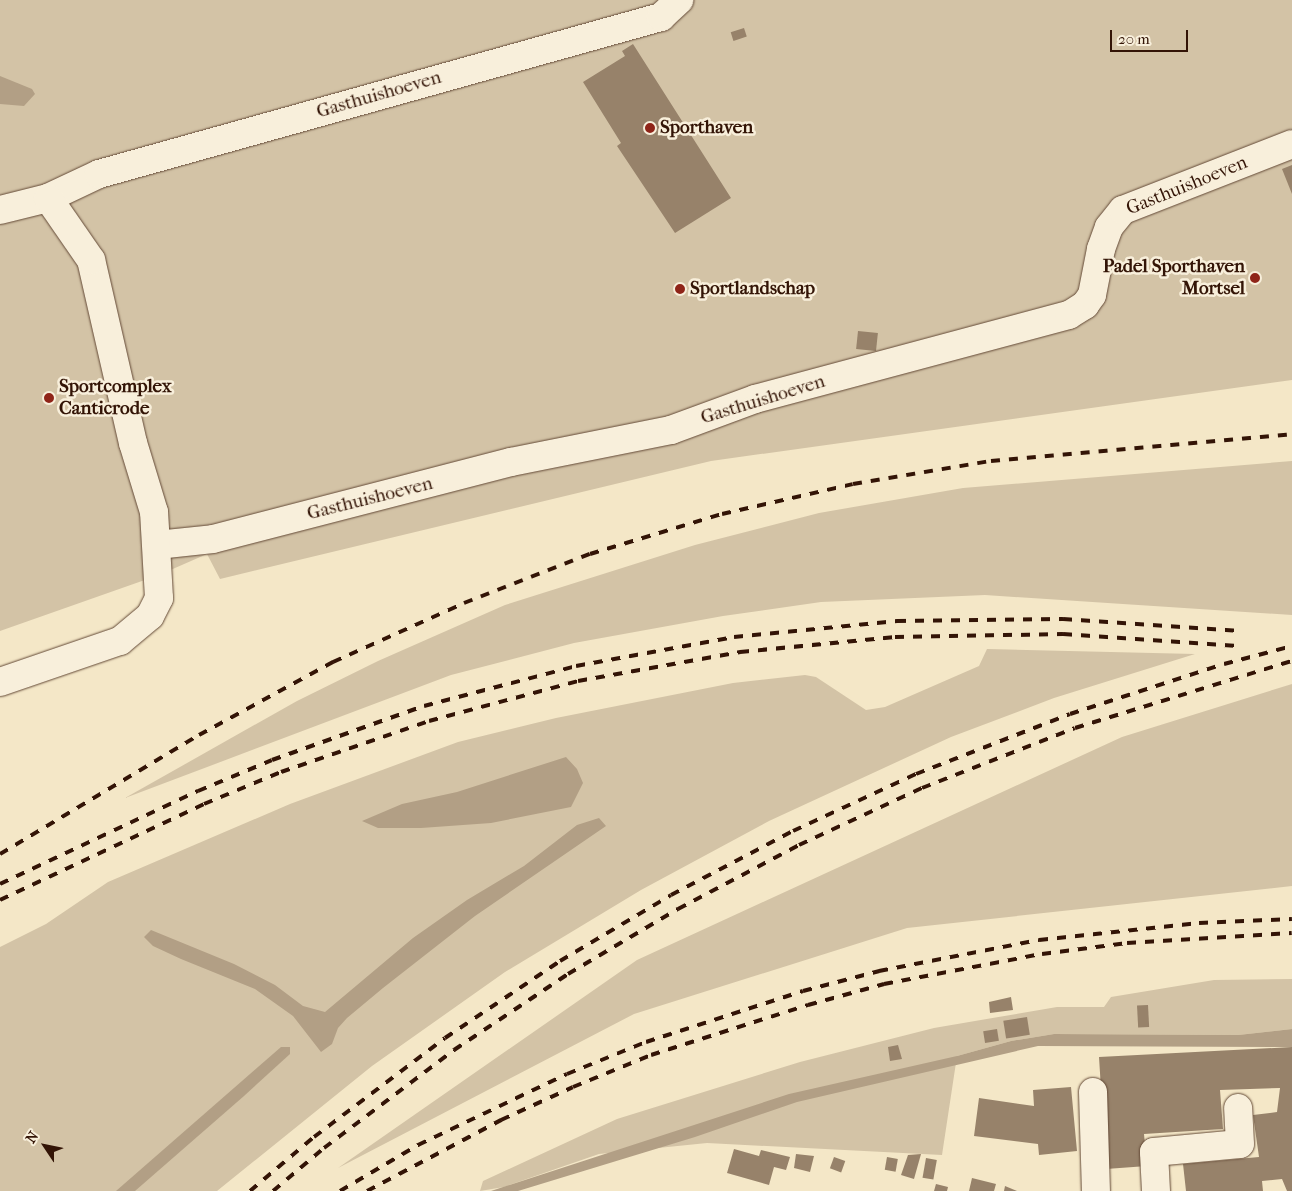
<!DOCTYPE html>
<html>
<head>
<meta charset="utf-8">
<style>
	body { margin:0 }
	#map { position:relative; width:1292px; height:1191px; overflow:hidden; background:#f4e7c7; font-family:"IM FELL French Canon",serif }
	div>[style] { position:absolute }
	.green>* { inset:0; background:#d3c3a6 }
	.water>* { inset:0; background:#b29f85 }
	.building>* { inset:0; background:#97826a; transform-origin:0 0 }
	.roads { filter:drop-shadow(0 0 1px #634936) drop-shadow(0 0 1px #634936) }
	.minor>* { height:28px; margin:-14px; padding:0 14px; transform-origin:14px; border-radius:14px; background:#f8efdb }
	.rail>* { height:4px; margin-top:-2px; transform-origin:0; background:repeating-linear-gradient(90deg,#331406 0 9px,transparent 0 18px) }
	.dots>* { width:14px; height:14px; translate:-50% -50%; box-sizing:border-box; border:2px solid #f8efdb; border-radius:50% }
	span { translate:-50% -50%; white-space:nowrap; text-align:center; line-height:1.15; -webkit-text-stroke:5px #f8efdb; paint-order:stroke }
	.street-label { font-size:19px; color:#331406 }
	.poi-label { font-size:19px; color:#331406; font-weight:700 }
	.left { translate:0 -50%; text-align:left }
	.right { translate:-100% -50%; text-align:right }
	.north { position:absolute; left:20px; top:1121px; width:50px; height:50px; -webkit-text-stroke:4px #f8efdb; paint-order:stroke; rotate:304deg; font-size:14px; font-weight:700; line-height:20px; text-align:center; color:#331406 }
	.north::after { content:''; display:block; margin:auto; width:18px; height:22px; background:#331406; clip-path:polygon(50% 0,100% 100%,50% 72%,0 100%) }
	.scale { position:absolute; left:1110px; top:30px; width:78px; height:22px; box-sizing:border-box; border:2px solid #331406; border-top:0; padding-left:6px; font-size:15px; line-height:18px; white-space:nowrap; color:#331406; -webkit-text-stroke:4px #f8efdb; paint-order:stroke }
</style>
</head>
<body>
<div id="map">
	<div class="green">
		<i style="clip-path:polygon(0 0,1292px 0,1292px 380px,711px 461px,220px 579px,207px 554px,159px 575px,0 631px)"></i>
		<i style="clip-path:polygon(1292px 461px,1292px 615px,985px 595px,821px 602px,723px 616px,574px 643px,451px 675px,125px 798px,297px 701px,378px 661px,505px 605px,695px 545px,819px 513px,963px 488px)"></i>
		<i style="clip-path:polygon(987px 649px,1195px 654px,1054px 698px,951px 737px,769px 821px,641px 890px,505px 972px,372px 1066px,217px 1191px,0 1191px,0 947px,46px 924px,108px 882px,290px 804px,458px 742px,556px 718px,733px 683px,805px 675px,816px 677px,866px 710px,885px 707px,979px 666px)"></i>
		<i style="clip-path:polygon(1292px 684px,1292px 886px,907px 928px,634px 1014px,338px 1168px,637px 960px,1122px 737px)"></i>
		<i style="clip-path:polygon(1292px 979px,1292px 1029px,1238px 1035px,1054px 1034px,1011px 1041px,957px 1056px,942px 1155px,707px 1143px,599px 1154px,504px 1187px,480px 1191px,483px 1181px,617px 1119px,800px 1062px,934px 1028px,1057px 1007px,1104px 1007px,1111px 997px,1214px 980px)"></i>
	</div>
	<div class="water">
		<i style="clip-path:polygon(0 76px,32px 89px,35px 94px,24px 106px,0 104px)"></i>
		<i style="clip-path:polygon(566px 757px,577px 769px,583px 783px,571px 807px,491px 823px,421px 828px,378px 828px,362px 821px,402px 804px,457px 792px)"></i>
		<i style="clip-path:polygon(599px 818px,606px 826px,475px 916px,383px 988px,347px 1018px,338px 1028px,332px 1044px,321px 1052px,293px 1016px,255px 989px,181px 959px,153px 946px,144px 937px,151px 930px,234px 964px,275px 985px,303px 1006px,325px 1012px,413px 938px,467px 900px,524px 866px,577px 825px)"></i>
		<i style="clip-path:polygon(1292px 1029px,1292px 1047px,1038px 1046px,797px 1102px,695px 1137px,518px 1191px,491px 1191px,789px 1094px,957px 1056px,1011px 1041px,1054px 1034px,1238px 1035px)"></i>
		<i style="clip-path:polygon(281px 1047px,290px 1047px,290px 1054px,244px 1096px,135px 1191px,116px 1191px)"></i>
	</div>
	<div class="building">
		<i style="left:744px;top:28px;width:9px;height:14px;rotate:72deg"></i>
		<i style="clip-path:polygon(633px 44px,731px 198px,675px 233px,617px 146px,621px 143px,583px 82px,625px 56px,622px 51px)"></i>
		<i style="clip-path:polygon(1292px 165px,1292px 194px,1282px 169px)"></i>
		<i style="left:858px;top:331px;width:20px;height:18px;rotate:6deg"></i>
		<i style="clip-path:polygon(1011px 997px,1013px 1010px,990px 1013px,989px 1002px)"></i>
		<i style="left:1148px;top:1005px;width:22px;height:11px;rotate:87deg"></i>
		<i style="left:1027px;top:1017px;width:18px;height:24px;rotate:81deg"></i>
		<i style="left:997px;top:1029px;width:12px;height:14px;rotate:81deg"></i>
		<i style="clip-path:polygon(898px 1045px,902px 1059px,890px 1061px,888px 1047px)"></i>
		<i style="clip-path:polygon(1292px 1047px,1292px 1191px,1287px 1191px,1282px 1179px,1262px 1181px,1263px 1191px,1186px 1191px,1183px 1164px,1259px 1157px,1253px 1115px,1277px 1112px,1280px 1088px,1220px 1090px,1223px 1129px,1144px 1134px,1147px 1166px,1106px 1169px,1099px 1057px)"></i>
		<i style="clip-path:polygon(1071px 1087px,1077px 1151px,1039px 1155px,1038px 1144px,974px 1136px,979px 1098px,1034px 1106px,1033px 1090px)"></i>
		<i style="clip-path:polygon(734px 1149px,759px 1156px,761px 1150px,790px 1157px,786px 1170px,774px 1167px,769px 1185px,727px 1173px)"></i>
		<i style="clip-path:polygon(796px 1154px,814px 1156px,810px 1172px,794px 1168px)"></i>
		<i style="clip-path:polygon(921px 1154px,914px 1179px,901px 1175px,908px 1155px)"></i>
		<i style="left:834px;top:1157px;width:12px;height:12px;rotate:20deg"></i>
		<i style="left:887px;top:1157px;width:11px;height:13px;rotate:10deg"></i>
		<i style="left:926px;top:1158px;width:11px;height:20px;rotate:10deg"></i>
		<i style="clip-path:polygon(972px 1178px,996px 1184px,994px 1191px,969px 1191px)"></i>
		<i style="clip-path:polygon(936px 1184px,948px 1187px,947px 1191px,934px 1191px)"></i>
		<i style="clip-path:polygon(1005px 1186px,1017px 1191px,1004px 1191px)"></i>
	</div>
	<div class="roads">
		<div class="minor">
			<i style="left:0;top:210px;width:49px;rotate:-14deg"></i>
			<i style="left:48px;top:198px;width:56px;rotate:-25.2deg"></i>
			<i style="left:99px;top:174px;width:584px;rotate:-15.61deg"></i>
			<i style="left:661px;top:17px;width:25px;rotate:-43deg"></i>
			<i style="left:157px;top:545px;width:56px;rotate:-6.1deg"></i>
			<i style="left:213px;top:539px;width:308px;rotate:-14.5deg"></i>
			<i style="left:511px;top:462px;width:163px;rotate:-11.3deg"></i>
			<i style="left:671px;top:430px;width:90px;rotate:-20.3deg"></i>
			<i style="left:755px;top:399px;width:325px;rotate:-15deg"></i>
			<i style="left:1069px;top:315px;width:19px;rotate:-32deg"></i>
			<i style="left:1085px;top:305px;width:12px;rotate:-55deg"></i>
			<i style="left:1092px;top:295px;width:47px;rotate:-78.9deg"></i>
			<i style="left:1101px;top:249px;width:23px;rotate:-70deg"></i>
			<i style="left:1109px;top:227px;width:22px;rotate:-51deg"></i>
			<i style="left:1123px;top:210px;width:181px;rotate:-21.3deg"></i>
			<i style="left:0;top:682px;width:127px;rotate:-18.9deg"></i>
			<i style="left:120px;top:641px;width:39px;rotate:-40deg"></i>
			<i style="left:150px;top:616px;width:20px;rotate:-63deg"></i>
			<i style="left:159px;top:598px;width:86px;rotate:-93.3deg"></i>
			<i style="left:154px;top:512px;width:72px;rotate:-106.9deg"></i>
			<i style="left:133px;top:443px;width:188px;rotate:-102.9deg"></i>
			<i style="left:91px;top:260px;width:75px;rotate:-124.7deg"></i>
			<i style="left:1093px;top:1092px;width:99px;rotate:88.3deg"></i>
			<i style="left:1156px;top:1191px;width:39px;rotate:-93deg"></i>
			<i style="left:1154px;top:1152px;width:86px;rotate:-5.3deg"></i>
			<i style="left:1240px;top:1144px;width:36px;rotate:-93deg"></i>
		</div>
	</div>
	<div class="rail">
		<i style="left:0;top:854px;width:232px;rotate:-30.9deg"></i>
		<i style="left:199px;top:735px;width:153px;rotate:-28.6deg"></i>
		<i style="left:333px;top:662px;width:144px;rotate:-24.2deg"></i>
		<i style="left:464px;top:603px;width:135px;rotate:-21.3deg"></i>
		<i style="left:590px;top:554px;width:138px;rotate:-16.9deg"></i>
		<i style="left:722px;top:514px;width:134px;rotate:-12.9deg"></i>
		<i style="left:853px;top:484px;width:140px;rotate:-9.5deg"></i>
		<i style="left:991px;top:461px;width:302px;rotate:-5.1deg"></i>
		<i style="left:0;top:884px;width:219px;rotate:-25.2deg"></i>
		<i style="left:198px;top:791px;width:80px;rotate:-22.7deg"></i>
		<i style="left:272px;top:760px;width:161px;rotate:-19.6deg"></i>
		<i style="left:424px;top:706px;width:157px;rotate:-14.7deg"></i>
		<i style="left:576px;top:666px;width:161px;rotate:-10.4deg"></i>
		<i style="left:734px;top:637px;width:164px;rotate:-5.6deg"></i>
		<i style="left:897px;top:621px;width:166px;rotate:-0.7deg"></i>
		<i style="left:1063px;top:619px;width:178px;rotate:3.9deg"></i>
		<i style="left:0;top:900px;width:225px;rotate:-25.2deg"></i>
		<i style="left:204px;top:804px;width:83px;rotate:-22.6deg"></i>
		<i style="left:281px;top:772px;width:157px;rotate:-19deg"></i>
		<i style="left:429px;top:721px;width:154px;rotate:-15deg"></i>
		<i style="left:578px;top:681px;width:165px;rotate:-10.1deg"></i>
		<i style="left:740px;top:652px;width:156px;rotate:-5.5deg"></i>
		<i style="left:895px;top:637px;width:168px;rotate:-1deg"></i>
		<i style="left:1063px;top:634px;width:175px;rotate:3.9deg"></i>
		<i style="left:250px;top:1191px;width:84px;rotate:-40.2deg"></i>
		<i style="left:314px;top:1137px;width:164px;rotate:-37.1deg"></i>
		<i style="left:445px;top:1038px;width:138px;rotate:-33.8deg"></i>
		<i style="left:560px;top:961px;width:129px;rotate:-30.7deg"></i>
		<i style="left:671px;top:895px;width:138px;rotate:-27.7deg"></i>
		<i style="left:793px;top:831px;width:136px;rotate:-24.9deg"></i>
		<i style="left:916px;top:774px;width:165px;rotate:-21.3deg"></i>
		<i style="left:1070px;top:714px;width:162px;rotate:-18deg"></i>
		<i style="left:1224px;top:664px;width:70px;rotate:-14.8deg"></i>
		<i style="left:273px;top:1191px;width:67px;rotate:-40.1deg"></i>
		<i style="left:324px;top:1148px;width:163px;rotate:-37deg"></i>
		<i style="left:454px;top:1050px;width:137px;rotate:-33.7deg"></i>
		<i style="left:568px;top:974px;width:128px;rotate:-30.6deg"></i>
		<i style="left:678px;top:909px;width:137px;rotate:-27.9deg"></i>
		<i style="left:799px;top:845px;width:136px;rotate:-24.9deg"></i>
		<i style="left:922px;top:788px;width:164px;rotate:-21.4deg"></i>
		<i style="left:1075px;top:728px;width:227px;rotate:-17.2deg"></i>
		<i style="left:340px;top:1191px;width:91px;rotate:-30.5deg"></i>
		<i style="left:418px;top:1145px;width:165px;rotate:-25.5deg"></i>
		<i style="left:567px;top:1074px;width:85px;rotate:-22.1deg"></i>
		<i style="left:646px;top:1042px;width:165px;rotate:-18deg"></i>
		<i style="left:803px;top:991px;width:79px;rotate:-14.7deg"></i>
		<i style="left:879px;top:971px;width:163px;rotate:-11deg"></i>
		<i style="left:1039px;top:940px;width:161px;rotate:-6.1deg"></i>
		<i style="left:1199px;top:923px;width:93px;rotate:-2.5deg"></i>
		<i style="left:367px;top:1191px;width:152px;rotate:-27.9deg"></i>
		<i style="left:501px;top:1120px;width:79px;rotate:-24.6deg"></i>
		<i style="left:573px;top:1087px;width:84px;rotate:-22.3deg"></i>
		<i style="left:651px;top:1055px;width:165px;rotate:-17.7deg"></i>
		<i style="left:808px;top:1005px;width:79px;rotate:-15.4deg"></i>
		<i style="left:884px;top:984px;width:161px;rotate:-10.8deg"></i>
		<i style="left:1042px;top:954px;width:86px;rotate:-7.4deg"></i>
		<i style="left:1127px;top:943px;width:165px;rotate:-3.5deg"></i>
	</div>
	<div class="dots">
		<i style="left:650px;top:128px;background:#8f2418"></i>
		<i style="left:1255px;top:278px;background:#8f2418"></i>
		<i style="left:680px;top:289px;background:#8f2418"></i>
		<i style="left:49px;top:398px;background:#8f2418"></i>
	</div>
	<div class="street-label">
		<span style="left:379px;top:95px;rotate:-16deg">Gasthuishoeven</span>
		<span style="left:1187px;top:186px;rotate:-22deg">Gasthuishoeven</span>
		<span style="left:763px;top:400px;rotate:-17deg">Gasthuishoeven</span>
		<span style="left:370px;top:499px;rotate:-14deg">Gasthuishoeven</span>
	</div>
	<div class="poi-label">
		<span class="left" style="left:660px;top:128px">Sporthaven</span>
		<span class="right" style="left:1245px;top:278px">Padel Sporthaven<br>Mortsel</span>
		<span class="left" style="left:690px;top:289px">Sportlandschap</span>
		<span class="left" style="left:59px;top:398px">Sportcomplex<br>Canticrode</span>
	</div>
	<div class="north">N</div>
	<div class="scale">20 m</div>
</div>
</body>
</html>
